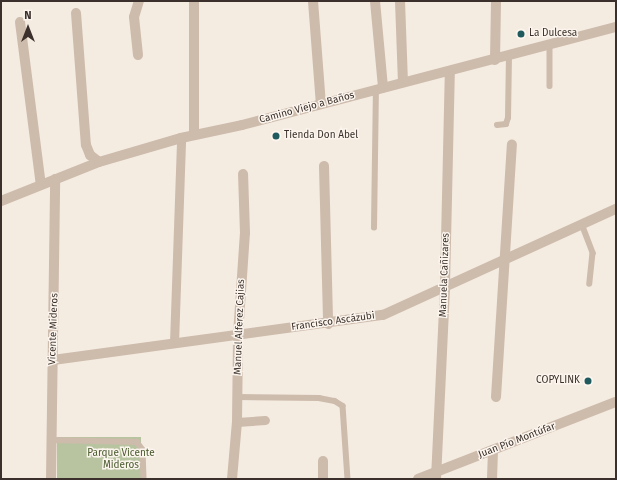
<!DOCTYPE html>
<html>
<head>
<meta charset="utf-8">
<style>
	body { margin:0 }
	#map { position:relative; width:617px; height:480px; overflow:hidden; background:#f4ebe1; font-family:"Fira Sans",sans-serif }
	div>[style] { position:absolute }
	.green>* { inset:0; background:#b8c4a0; transform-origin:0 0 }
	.service>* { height:5.5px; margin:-2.75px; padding:0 2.75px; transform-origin:2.75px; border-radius:2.75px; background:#cdbbac }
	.pedestrian>* { height:9px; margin:-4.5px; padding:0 4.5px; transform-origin:4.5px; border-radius:4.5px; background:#cdbbac }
	.minor>* { height:10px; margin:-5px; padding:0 5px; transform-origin:5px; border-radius:5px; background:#cdbbac }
	.tertiary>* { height:10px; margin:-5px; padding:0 5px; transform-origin:5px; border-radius:5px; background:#cdbbac }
	.dots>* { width:11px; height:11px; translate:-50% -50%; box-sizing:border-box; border:2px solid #fbf5ee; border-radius:50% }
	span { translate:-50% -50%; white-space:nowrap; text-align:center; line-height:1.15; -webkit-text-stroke:3px #fbf5ee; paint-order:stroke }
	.poi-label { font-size:10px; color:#3b302b }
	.left { translate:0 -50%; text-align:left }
	.right { translate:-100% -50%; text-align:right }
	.street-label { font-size:10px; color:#3b302b }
	.park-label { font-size:10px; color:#4a5a2e }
	.frame { position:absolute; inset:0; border:2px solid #3b302b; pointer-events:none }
	.north { position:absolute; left:8px; top:8px; width:40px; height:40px; -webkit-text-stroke:3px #fbf5ee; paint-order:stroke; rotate:0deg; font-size:11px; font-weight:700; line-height:16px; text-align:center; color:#3b302b }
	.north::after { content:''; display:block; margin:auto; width:14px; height:18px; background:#3b302b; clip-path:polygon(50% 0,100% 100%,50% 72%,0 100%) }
</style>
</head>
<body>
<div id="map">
	<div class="green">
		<i style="left:141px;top:437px;width:42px;height:84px;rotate:90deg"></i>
	</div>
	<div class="service">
		<i style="left:550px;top:45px;width:41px;rotate:90deg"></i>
		<i style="left:497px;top:125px;width:9px;rotate:-6deg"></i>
		<i style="left:506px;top:124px;width:6px;rotate:-72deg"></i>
		<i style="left:508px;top:118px;width:61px;rotate:-89.1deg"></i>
		<i style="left:582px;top:224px;width:31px;rotate:69deg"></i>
		<i style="left:593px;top:253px;width:31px;rotate:96deg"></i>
		<i style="left:374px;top:228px;width:138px;rotate:-89.2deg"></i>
		<i style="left:237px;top:397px;width:82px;rotate:0.7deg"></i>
		<i style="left:319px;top:398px;width:16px;rotate:11deg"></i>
		<i style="left:335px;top:401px;width:9px;rotate:32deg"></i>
		<i style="left:343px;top:406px;width:73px;rotate:86.1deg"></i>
		<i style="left:52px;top:440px;width:85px;rotate:1.3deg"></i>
		<i style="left:137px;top:442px;width:10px;rotate:53deg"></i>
		<i style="left:143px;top:450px;width:29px;rotate:88deg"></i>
	</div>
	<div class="pedestrian">
		<i style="left:174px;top:343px;width:205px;rotate:-88deg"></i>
		<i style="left:237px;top:422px;width:28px;rotate:-4deg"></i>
	</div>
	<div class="minor">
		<i style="left:194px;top:1px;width:133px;rotate:90deg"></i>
		<i style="left:313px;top:1px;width:103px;rotate:85.6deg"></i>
		<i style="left:375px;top:1px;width:87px;rotate:84.7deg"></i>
		<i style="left:400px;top:1px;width:81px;rotate:87.9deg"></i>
		<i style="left:76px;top:13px;width:132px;rotate:85.7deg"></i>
		<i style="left:86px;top:145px;width:11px;rotate:68deg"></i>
		<i style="left:90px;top:155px;width:11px;rotate:38deg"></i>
		<i style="left:20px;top:22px;width:164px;rotate:82.7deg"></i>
		<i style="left:138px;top:55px;width:38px;rotate:-96deg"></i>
		<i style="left:134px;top:17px;width:17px;rotate:-73deg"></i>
		<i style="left:495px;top:60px;width:59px;rotate:-89deg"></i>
		<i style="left:324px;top:166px;width:158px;rotate:88.5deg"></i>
		<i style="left:53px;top:360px;width:333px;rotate:-7.8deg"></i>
		<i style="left:383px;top:315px;width:256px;rotate:-24.5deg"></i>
		<i style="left:496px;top:397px;width:253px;rotate:-86.4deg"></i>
		<i style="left:51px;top:479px;width:300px;rotate:-89.2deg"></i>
		<i style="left:232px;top:479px;width:57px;rotate:-85deg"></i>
		<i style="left:237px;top:422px;width:87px;rotate:-89.3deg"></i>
		<i style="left:238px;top:335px;width:102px;rotate:-86.1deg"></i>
		<i style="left:245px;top:233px;width:59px;rotate:-91.9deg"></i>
		<i style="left:323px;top:479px;width:18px;rotate:-90deg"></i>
		<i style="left:418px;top:479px;width:212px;rotate:-21.3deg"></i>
		<i style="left:436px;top:479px;width:194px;rotate:-87.3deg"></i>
		<i style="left:445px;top:285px;width:213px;rotate:-88.7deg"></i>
		<i style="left:492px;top:479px;width:29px;rotate:-88deg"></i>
	</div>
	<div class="tertiary">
		<i style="left:1px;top:201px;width:105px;rotate:-21.7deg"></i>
		<i style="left:99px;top:162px;width:85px;rotate:-16.3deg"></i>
		<i style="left:181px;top:138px;width:62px;rotate:-12deg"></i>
		<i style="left:242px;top:125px;width:387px;rotate:-14.7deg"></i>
	</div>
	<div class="dots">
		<i style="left:521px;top:34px;background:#1f5a5e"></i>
		<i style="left:276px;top:136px;background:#1f5a5e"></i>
		<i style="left:588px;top:381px;background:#1f5a5e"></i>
	</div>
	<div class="poi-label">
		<span class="left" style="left:529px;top:34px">La Dulcesa</span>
		<span class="left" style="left:284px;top:136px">Tienda Don Abel</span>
		<span class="right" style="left:580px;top:381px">COPYLINK</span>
	</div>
	<div class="street-label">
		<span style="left:307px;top:108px;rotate:-15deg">Camino Viejo a Baños</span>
		<span style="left:445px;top:275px;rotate:-88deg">Manuela Cañizares</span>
		<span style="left:333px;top:322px;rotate:-8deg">Francisco Ascázubi</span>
		<span style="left:240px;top:327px;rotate:-88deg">Manuel Alferez Cajias</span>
		<span style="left:54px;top:329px;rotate:-88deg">Vicente Mideros</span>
		<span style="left:517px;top:441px;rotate:-21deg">Juan Pío Montúfar</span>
	</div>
	<div class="park-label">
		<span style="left:121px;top:459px">Parque Vicente<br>Mideros</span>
	</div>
	<div class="frame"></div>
	<div class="north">N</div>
</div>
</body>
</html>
